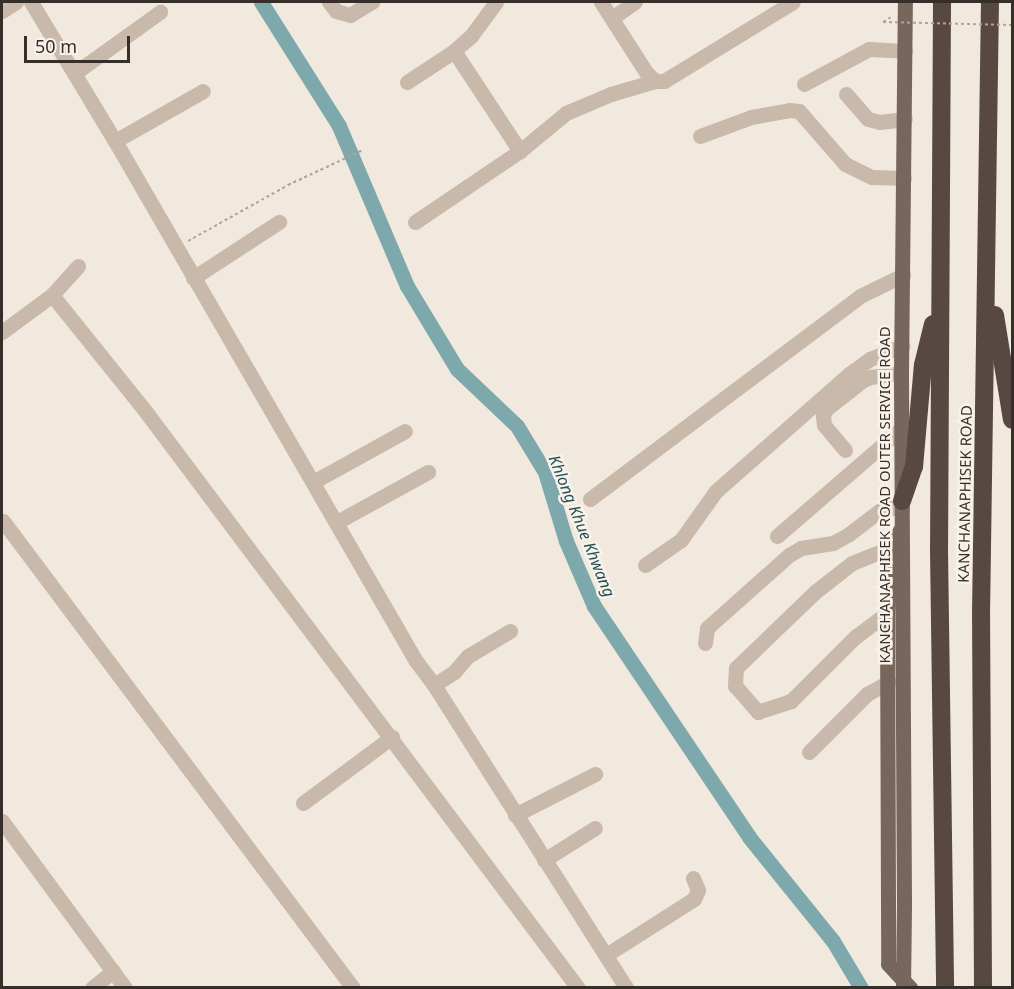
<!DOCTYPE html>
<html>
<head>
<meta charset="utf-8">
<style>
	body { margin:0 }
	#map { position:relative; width:1014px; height:989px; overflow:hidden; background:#f1e8de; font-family:"Noto Sans",sans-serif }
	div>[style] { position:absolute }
	.canal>* { height:15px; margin:-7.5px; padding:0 7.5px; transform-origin:7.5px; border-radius:7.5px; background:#7ea9ac }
	.path>* { height:2px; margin-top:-1px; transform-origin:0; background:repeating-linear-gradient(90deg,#b4a394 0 3px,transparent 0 6px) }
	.minor>* { height:15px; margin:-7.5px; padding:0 7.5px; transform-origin:7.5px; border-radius:7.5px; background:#c8b9aa }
	.major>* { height:15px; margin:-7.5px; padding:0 7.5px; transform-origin:7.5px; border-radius:7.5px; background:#77665b }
	.highway>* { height:18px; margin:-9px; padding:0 9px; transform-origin:9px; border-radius:9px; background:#574841 }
	.path-bridge>* { height:2px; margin-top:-1px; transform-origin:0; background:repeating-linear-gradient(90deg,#b4a394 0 3px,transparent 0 6px) }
	.major-bridge>* { height:15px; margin:-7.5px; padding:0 7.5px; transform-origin:7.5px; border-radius:7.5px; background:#77665b }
	span { translate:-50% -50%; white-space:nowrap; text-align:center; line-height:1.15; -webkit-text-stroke:5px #f9f2ea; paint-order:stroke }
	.street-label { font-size:15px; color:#362e29 }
	.water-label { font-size:16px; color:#215055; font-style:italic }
	.frame { position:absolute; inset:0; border:3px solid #362e29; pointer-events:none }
	.scale { position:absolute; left:24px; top:36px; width:106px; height:27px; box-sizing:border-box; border:3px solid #362e29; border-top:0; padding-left:8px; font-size:18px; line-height:21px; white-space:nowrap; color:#362e29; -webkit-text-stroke:4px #f9f2ea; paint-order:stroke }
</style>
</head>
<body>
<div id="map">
	<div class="canal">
		<i style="left:261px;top:2px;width:146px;rotate:57.8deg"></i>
		<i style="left:339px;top:126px;width:174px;rotate:67deg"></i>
		<i style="left:407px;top:286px;width:97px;rotate:58.9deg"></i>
		<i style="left:457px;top:369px;width:83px;rotate:43.5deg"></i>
		<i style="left:517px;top:426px;width:54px;rotate:58.7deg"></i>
		<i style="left:545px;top:472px;width:72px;rotate:73.1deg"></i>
		<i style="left:566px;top:541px;width:71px;rotate:66.7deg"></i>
		<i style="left:594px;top:606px;width:278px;rotate:56.1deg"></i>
		<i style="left:749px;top:837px;width:134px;rotate:51.1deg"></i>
		<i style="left:833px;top:941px;width:55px;rotate:59.2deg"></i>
	</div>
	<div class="path">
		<i style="left:883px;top:22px;width:9px;rotate:-32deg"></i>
		<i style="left:188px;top:241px;width:115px;rotate:-29.2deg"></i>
		<i style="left:288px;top:185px;width:81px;rotate:-25deg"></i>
	</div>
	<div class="minor">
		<i style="left:31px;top:2px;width:162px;rotate:58.9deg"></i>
		<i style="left:115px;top:141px;width:601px;rotate:59.94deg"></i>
		<i style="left:416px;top:661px;width:30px;rotate:53deg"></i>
		<i style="left:434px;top:685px;width:359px;rotate:57.6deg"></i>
		<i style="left:329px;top:2px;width:11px;rotate:52deg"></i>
		<i style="left:336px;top:11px;width:15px;rotate:16deg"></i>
		<i style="left:350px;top:15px;width:26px;rotate:-31deg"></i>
		<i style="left:496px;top:2px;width:42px;rotate:126.3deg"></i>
		<i style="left:471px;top:36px;width:23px;rotate:139deg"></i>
		<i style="left:454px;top:51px;width:120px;rotate:56.6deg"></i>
		<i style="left:601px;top:2px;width:83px;rotate:57.3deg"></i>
		<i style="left:646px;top:72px;width:13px;rotate:45deg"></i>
		<i style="left:655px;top:81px;width:9px"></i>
		<i style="left:664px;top:81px;width:151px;rotate:-31.5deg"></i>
		<i style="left:2px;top:11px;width:17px;rotate:-33deg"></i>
		<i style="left:612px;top:18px;width:28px;rotate:-35deg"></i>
		<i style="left:75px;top:73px;width:105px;rotate:-35.7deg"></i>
		<i style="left:407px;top:82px;width:56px;rotate:-33.4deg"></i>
		<i style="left:804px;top:84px;width:74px;rotate:-28.3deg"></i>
		<i style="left:869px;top:49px;width:36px;rotate:3deg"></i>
		<i style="left:846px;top:94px;width:33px;rotate:49deg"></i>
		<i style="left:868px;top:119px;width:12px;rotate:14deg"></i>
		<i style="left:880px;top:122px;width:25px;rotate:-7deg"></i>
		<i style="left:700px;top:136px;width:54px;rotate:-20.4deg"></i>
		<i style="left:751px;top:117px;width:39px;rotate:-10deg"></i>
		<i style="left:789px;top:110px;width:10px;rotate:6deg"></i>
		<i style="left:799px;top:111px;width:70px;rotate:49deg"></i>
		<i style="left:845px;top:164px;width:30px;rotate:26deg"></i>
		<i style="left:872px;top:177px;width:32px;rotate:2deg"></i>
		<i style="left:115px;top:141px;width:101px;rotate:-29.6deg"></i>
		<i style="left:415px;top:222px;width:127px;rotate:-34.1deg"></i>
		<i style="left:520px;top:151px;width:60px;rotate:-39.6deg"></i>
		<i style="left:566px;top:113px;width:49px;rotate:-22.9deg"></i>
		<i style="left:611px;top:94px;width:46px;rotate:-16.5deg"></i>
		<i style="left:193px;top:278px;width:103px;rotate:-33.1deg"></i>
		<i style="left:52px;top:295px;width:39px;rotate:-48deg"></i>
		<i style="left:2px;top:332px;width:62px;rotate:-36.5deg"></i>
		<i style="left:52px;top:295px;width:150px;rotate:51.2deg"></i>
		<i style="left:146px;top:412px;width:720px;rotate:53.13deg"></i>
		<i style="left:845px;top:450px;width:33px;rotate:-130deg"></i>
		<i style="left:824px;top:425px;width:10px;rotate:-96deg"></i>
		<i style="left:823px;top:415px;width:7px;rotate:-63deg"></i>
		<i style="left:826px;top:409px;width:47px;rotate:-38.1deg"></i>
		<i style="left:863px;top:380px;width:9px;rotate:-21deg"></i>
		<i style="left:871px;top:377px;width:30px;rotate:-8deg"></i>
		<i style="left:313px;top:482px;width:105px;rotate:-29deg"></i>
		<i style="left:590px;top:499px;width:338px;rotate:-36.9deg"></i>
		<i style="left:860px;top:296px;width:48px;rotate:-26deg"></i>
		<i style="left:3px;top:521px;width:584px;rotate:53.15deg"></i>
		<i style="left:337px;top:522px;width:104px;rotate:-28.8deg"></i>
		<i style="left:777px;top:536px;width:165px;rotate:-40.8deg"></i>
		<i style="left:645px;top:565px;width:44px;rotate:-34.8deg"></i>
		<i style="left:681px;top:540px;width:60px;rotate:-54.5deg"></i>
		<i style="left:716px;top:491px;width:177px;rotate:-41.3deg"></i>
		<i style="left:849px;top:374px;width:26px;rotate:-36deg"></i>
		<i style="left:870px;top:359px;width:35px;rotate:-22deg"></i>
		<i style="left:887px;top:613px;width:39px;rotate:143deg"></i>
		<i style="left:856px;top:636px;width:92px;rotate:135deg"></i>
		<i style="left:791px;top:701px;width:35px;rotate:162deg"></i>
		<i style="left:758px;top:712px;width:35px;rotate:-131deg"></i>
		<i style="left:735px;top:686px;width:18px;rotate:-87deg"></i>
		<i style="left:736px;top:668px;width:110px;rotate:-43.9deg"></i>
		<i style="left:815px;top:592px;width:47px;rotate:-38.1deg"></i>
		<i style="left:852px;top:563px;width:43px;rotate:-21.8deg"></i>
		<i style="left:705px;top:643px;width:15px;rotate:-82deg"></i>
		<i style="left:707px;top:628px;width:110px;rotate:-41.7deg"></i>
		<i style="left:789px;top:555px;width:14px;rotate:-30deg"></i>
		<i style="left:801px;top:548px;width:32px;rotate:-9deg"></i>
		<i style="left:833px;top:543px;width:18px;rotate:-29deg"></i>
		<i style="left:849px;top:534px;width:43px;rotate:-37.4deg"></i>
		<i style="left:883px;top:508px;width:19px"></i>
		<i style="left:434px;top:685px;width:24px;rotate:-33deg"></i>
		<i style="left:454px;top:672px;width:21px;rotate:-49deg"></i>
		<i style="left:468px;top:656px;width:49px;rotate:-30.8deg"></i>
		<i style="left:809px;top:752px;width:82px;rotate:-45deg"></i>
		<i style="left:867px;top:694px;width:25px;rotate:-29deg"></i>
		<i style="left:303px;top:803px;width:111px;rotate:-36.6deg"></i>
		<i style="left:515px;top:815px;width:90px;rotate:-27.1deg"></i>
		<i style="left:2px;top:821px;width:207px;rotate:53.6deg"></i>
		<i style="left:544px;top:860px;width:60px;rotate:-32.1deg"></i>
		<i style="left:606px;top:955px;width:104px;rotate:-32.5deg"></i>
		<i style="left:694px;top:899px;width:10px;rotate:-66deg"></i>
		<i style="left:698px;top:890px;width:13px;rotate:-113deg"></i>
		<i style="left:92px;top:988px;width:27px;rotate:-39deg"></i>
	</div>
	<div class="major">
		<i style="left:900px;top:530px;width:19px;rotate:115deg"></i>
		<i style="left:892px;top:547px;width:66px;rotate:94.3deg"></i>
		<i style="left:887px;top:613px;width:351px;rotate:89.8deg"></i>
		<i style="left:888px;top:964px;width:33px;rotate:47deg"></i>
		<i style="left:904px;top:901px;width:528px;rotate:-90.33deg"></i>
		<i style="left:901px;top:373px;width:371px;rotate:-89.4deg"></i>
	</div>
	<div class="highway">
		<i style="left:942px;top:2px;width:548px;rotate:90.31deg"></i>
		<i style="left:939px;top:550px;width:438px;rotate:89.2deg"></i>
		<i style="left:995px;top:315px;width:106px;rotate:80.8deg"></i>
		<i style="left:902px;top:501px;width:36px;rotate:-71deg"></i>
		<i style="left:914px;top:467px;width:102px;rotate:-85deg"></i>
		<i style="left:923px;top:365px;width:42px;rotate:-76.3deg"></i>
		<i style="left:983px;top:988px;width:373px;rotate:-90.3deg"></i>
		<i style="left:981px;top:615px;width:613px;rotate:-89.16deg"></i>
	</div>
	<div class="path-bridge">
		<i style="left:883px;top:22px;width:129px;rotate:1.3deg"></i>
	</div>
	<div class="major-bridge">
		<i style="left:903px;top:988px;width:87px;rotate:-89.3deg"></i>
	</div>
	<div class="street-label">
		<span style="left:965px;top:494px;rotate:-89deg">KANCHANAPHISEK ROAD</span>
		<span style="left:885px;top:495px;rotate:-90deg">KANCHANAPHISEK ROAD OUTER SERVICE ROAD</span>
	</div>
	<div class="water-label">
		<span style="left:582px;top:526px;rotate:68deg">Khlong Khue Khwang</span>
	</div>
	<div class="frame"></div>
	<div class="scale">50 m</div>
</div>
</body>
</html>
